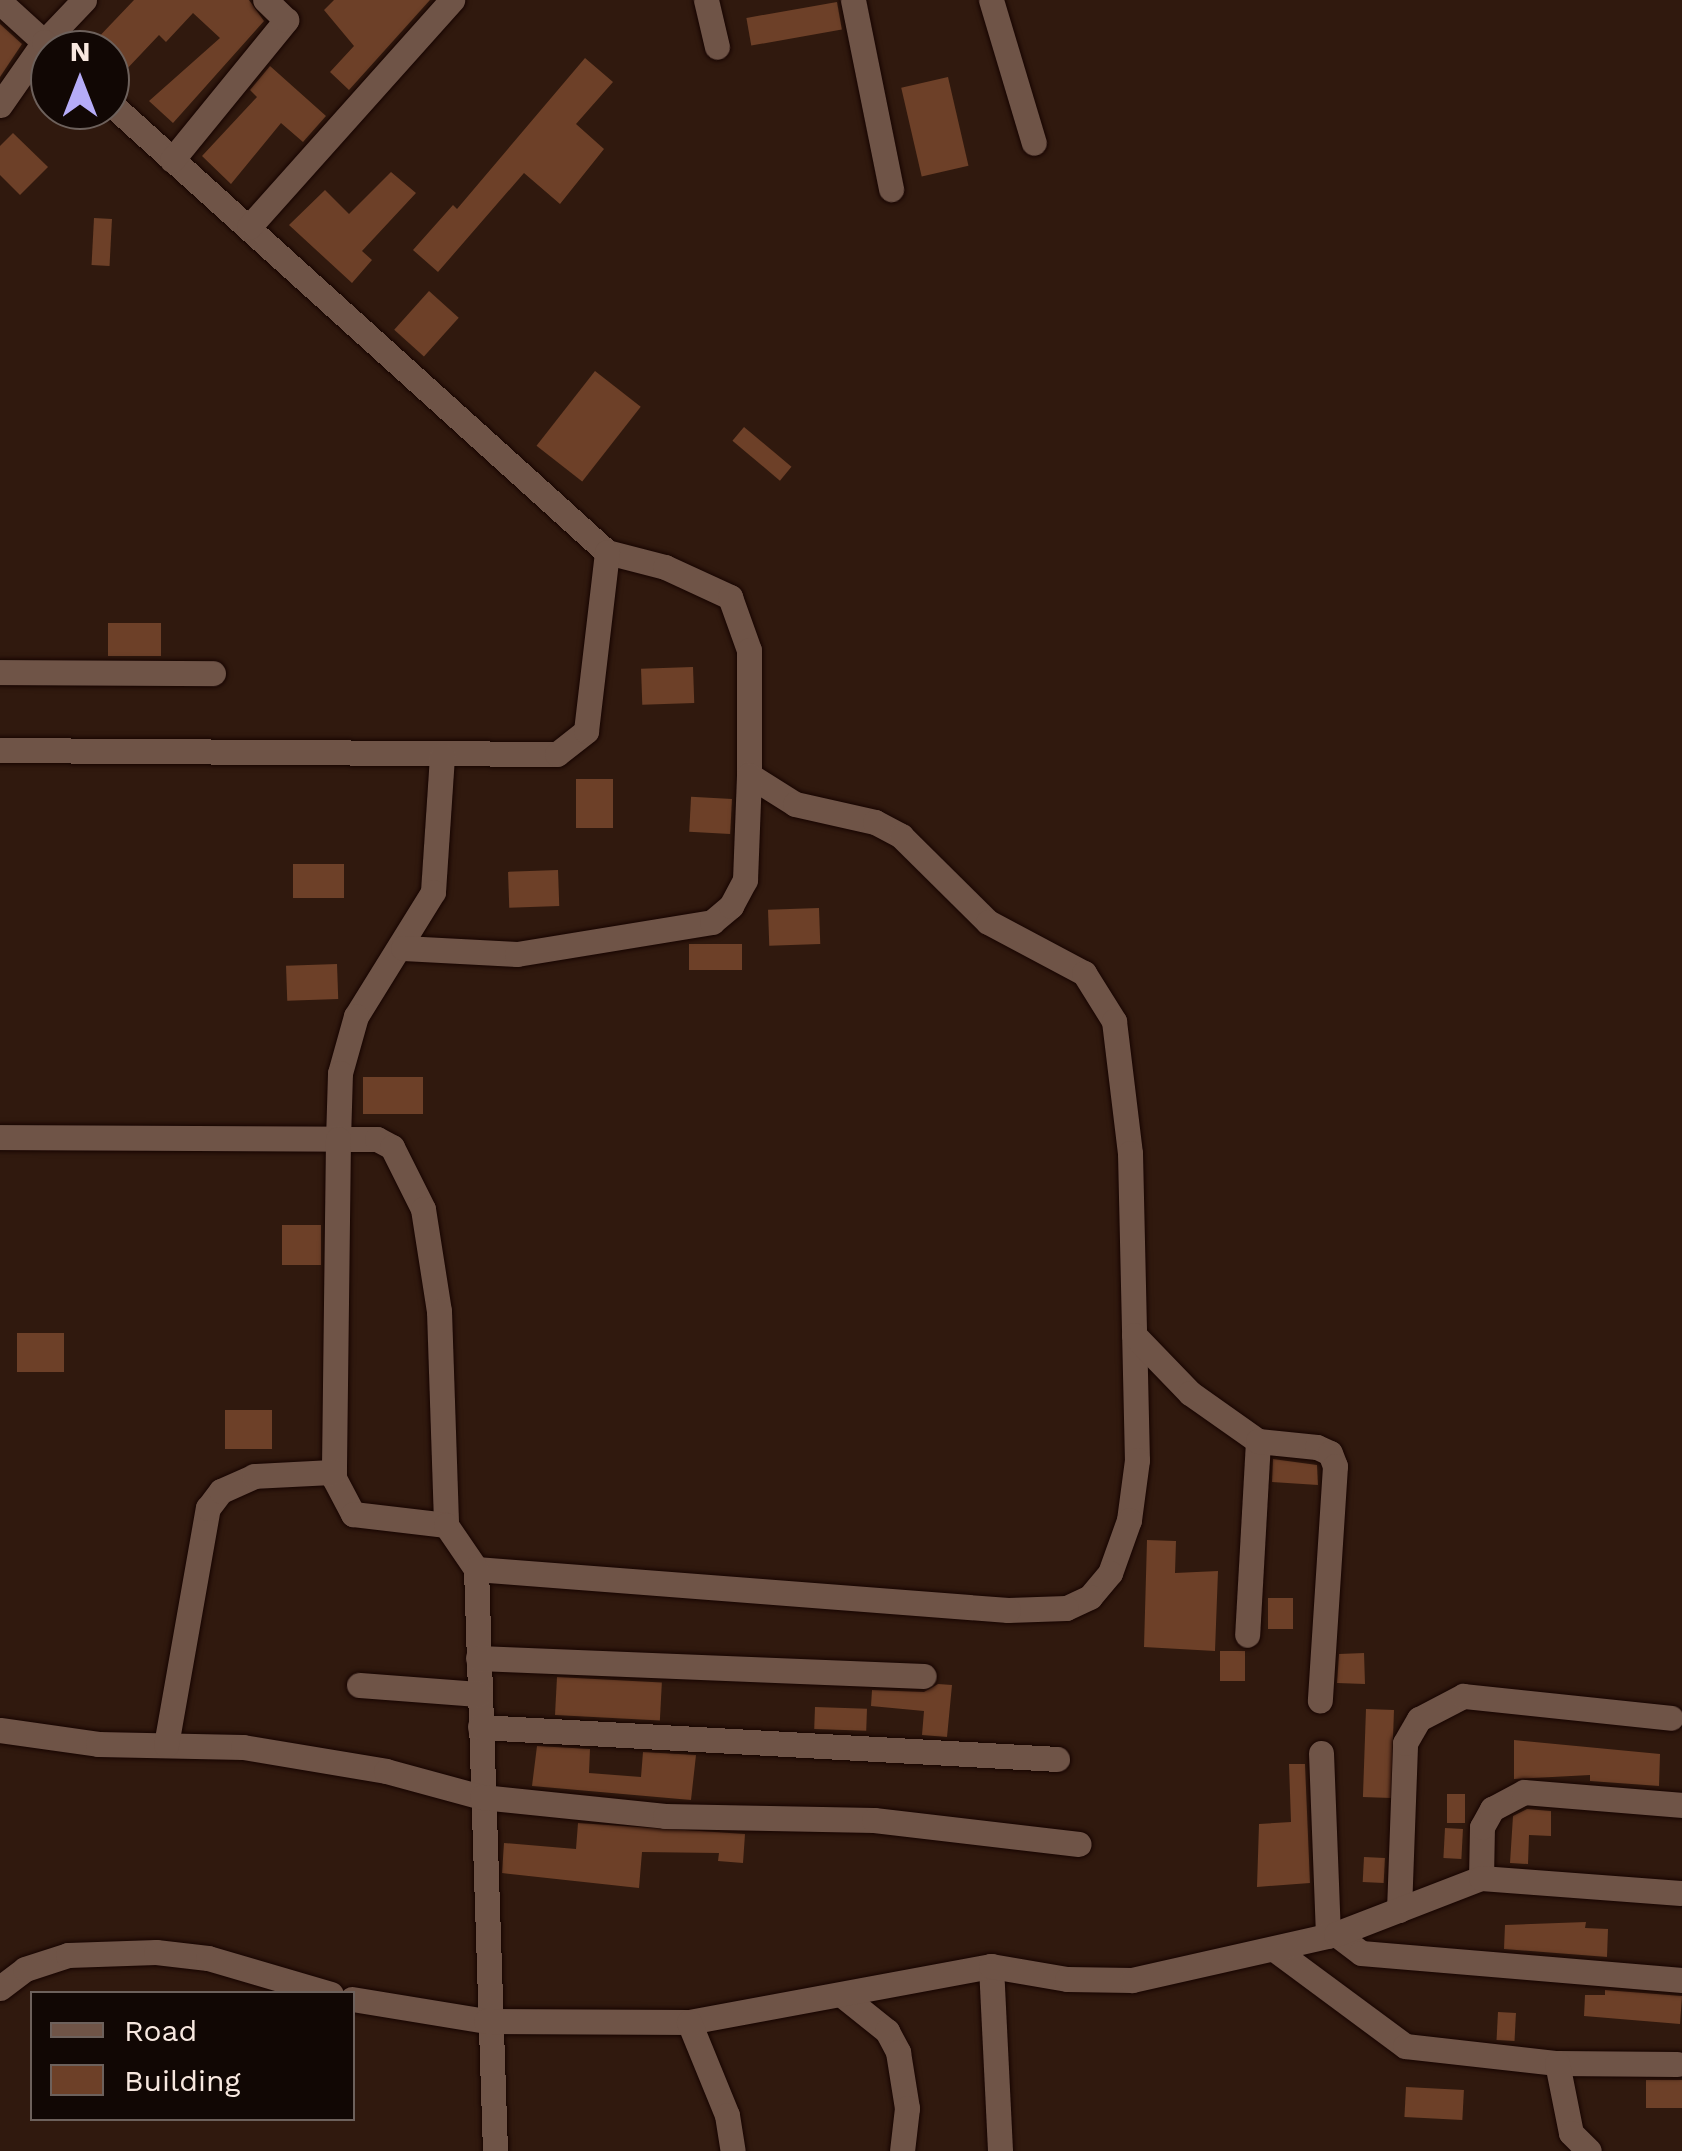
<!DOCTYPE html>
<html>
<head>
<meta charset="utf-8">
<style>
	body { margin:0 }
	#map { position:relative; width:1682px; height:2151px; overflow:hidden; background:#30190e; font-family:"Work Sans",sans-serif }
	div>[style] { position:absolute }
	.building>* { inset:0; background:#6d4028; transform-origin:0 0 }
	.roads { filter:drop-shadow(0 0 2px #160400) drop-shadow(0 0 2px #160400) }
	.minor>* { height:25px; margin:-12.5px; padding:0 12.5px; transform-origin:12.5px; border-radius:12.5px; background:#6f5447 }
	span { translate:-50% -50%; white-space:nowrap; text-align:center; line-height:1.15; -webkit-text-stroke:9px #110704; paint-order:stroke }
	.legend { position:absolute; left:30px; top:1991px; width:325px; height:130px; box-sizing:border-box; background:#110704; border:2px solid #6d615c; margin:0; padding:12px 18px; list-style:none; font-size:30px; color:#f8e8e0 }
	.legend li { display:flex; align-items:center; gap:20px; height:50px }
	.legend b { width:50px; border:2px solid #6d615c }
	.north { position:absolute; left:30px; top:30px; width:100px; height:100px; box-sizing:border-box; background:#110704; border:2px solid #6d615c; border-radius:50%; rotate:0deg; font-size:28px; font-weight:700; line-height:40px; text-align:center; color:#f8e8e0 }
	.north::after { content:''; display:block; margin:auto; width:35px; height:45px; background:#b6acf8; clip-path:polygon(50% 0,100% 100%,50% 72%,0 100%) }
</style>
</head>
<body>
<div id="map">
	<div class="building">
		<i style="clip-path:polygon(134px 0,249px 0,264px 21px,173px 123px,149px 101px,220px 38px,193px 13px,166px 42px,159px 35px,124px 72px,110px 50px,93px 43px)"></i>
		<i style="clip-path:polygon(334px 0,430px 0,349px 90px,330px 72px,354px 46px,324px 10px)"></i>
		<i style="left:837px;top:2px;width:28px;height:92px;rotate:80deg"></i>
		<i style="clip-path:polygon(0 24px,22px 44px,0 77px)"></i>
		<i style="clip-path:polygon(585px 58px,613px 82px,576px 124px,604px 149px,560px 204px,524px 173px,438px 272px,413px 250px,453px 205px,457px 209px)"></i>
		<i style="clip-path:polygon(270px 66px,326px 116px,303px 142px,281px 123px,231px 184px,202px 156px,257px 97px,250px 90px)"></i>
		<i style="left:948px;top:77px;width:91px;height:48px;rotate:77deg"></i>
		<i style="clip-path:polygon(13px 133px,48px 167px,20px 195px,0 175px,0 146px)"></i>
		<i style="clip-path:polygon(391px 172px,416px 193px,362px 251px,372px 260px,352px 283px,289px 225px,325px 190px,349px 214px)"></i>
		<i style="left:94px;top:218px;width:18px;height:47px;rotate:3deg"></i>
		<i style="left:429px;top:291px;width:40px;height:52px;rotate:42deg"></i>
		<i style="left:595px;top:371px;width:58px;height:95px;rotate:38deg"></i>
		<i style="left:744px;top:427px;width:62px;height:18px;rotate:40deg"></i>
		<i style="left:108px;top:623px;width:53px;height:33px"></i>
		<i style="left:693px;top:667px;width:36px;height:52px;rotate:88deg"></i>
		<i style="left:576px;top:779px;width:37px;height:49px"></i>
		<i style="left:732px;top:799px;width:35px;height:41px;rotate:93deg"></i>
		<i style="left:344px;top:864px;width:34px;height:51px;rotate:90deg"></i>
		<i style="left:558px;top:870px;width:36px;height:50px;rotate:88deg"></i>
		<i style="left:819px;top:908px;width:36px;height:51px;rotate:88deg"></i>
		<i style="left:742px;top:944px;width:26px;height:53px;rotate:90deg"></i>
		<i style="left:337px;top:964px;width:35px;height:51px;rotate:88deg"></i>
		<i style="left:363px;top:1077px;width:60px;height:37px"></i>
		<i style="left:282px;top:1225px;width:39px;height:40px"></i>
		<i style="left:17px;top:1333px;width:47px;height:39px"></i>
		<i style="left:225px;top:1410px;width:47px;height:39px"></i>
		<i style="clip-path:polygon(1273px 1459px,1317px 1465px,1318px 1485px,1272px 1482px)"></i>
		<i style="clip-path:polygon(1147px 1540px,1176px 1541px,1175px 1573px,1218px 1571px,1215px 1651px,1144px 1647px)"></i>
		<i style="left:1293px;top:1598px;width:31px;height:25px;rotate:90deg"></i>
		<i style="left:1245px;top:1651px;width:30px;height:25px;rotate:90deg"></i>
		<i style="clip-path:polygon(1364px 1653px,1365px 1684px,1337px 1683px,1339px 1654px)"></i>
		<i style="left:557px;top:1677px;width:105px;height:38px;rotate:3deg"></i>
		<i style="clip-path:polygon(938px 1684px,952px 1685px,947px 1737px,922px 1735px,924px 1711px,871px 1706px,872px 1690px,924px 1692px)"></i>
		<i style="left:815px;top:1707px;width:52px;height:22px;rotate:2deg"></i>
		<i style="left:1366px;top:1709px;width:28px;height:88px;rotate:2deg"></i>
		<i style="clip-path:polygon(1514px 1740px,1660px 1754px,1659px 1786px,1590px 1781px,1590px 1775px,1514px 1779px)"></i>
		<i style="clip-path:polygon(537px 1746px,590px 1749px,589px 1773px,641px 1777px,643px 1752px,696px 1755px,691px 1800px,532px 1786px)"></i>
		<i style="clip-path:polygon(1289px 1764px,1305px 1764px,1310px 1883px,1257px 1887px,1259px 1824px,1291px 1822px)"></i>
		<i style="left:1447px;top:1794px;width:18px;height:29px"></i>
		<i style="clip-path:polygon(1527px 1809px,1551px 1811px,1551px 1836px,1529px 1835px,1528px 1864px,1510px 1863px,1513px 1816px)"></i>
		<i style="clip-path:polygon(578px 1823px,745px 1834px,743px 1863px,718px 1861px,719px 1853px,642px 1852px,639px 1888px,502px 1873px,504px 1843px,576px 1849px)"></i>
		<i style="left:1445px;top:1828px;width:18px;height:30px;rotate:3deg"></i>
		<i style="left:1364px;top:1857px;width:21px;height:25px;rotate:3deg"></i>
		<i style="clip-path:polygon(1586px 1922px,1585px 1928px,1608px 1929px,1607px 1957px,1504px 1949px,1505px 1925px)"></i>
		<i style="clip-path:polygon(1605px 1990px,1682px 1996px,1680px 2024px,1584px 2016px,1585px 1995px,1605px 1995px)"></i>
		<i style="left:1498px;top:2012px;width:18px;height:28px;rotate:3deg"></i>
		<i style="left:1646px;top:2080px;width:36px;height:28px"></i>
		<i style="left:1406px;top:2087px;width:58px;height:30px;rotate:3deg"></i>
	</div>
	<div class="roads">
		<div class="minor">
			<i style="left:706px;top:0;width:48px;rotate:76.8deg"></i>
			<i style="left:853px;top:0;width:193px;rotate:78.6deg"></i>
			<i style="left:991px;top:0;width:149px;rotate:73.3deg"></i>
			<i style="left:0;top:2px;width:59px;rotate:42.3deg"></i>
			<i style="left:44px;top:42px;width:58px;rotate:-46.4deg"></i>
			<i style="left:110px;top:103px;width:670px;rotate:42.1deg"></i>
			<i style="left:607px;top:552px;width:60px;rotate:14.5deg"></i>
			<i style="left:665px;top:567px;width:72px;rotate:24.8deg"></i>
			<i style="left:730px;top:597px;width:56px;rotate:70.3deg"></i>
			<i style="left:749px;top:650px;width:125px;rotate:90deg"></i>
			<i style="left:749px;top:775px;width:54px;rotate:32.2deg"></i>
			<i style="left:795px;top:804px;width:82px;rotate:12.7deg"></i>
			<i style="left:875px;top:822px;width:30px;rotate:28deg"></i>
			<i style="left:901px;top:836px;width:122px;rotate:44.7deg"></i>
			<i style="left:988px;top:922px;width:109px;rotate:28deg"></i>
			<i style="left:1084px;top:973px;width:57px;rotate:58deg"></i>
			<i style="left:1114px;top:1021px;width:133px;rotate:83.1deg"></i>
			<i style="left:1130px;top:1153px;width:307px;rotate:88.7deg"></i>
			<i style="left:1137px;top:1460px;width:61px;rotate:97.6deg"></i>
			<i style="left:1129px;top:1520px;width:56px;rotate:109.7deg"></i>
			<i style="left:1110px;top:1573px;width:31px;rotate:130deg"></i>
			<i style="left:1090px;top:1597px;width:26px;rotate:155deg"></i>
			<i style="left:1066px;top:1608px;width:58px;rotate:178deg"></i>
			<i style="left:1008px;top:1610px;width:534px;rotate:-175.59deg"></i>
			<i style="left:0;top:105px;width:77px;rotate:-55.1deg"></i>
			<i style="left:44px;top:42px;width:12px;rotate:42deg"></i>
			<i style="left:172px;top:160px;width:181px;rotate:-50.8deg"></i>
			<i style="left:286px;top:20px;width:29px;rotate:-136deg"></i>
			<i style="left:249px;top:227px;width:305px;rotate:-48.2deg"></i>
			<i style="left:0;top:672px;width:213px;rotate:0.3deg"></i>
			<i style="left:0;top:750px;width:557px;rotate:0.41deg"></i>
			<i style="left:557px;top:754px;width:37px;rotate:-38deg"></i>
			<i style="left:586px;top:731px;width:180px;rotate:-83.3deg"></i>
			<i style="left:442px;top:756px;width:136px;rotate:93.8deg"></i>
			<i style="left:433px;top:892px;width:146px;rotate:121.8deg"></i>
			<i style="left:356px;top:1016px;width:59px;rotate:105.7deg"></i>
			<i style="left:340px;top:1073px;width:66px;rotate:91.7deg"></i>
			<i style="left:338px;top:1139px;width:39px"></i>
			<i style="left:377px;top:1139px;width:17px;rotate:28deg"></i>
			<i style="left:392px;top:1147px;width:69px;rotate:63.4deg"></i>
			<i style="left:423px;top:1209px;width:103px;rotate:81.1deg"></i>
			<i style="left:439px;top:1311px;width:214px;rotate:88.1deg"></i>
			<i style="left:403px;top:948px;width:114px;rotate:3deg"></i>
			<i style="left:517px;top:954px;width:198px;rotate:-9.3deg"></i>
			<i style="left:712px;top:922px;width:25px;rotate:-40deg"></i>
			<i style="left:731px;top:906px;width:30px;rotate:-62deg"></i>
			<i style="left:745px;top:880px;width:105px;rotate:-87.8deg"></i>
			<i style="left:0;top:1137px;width:338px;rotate:0.3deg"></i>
			<i style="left:338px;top:1139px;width:339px;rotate:90.7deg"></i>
			<i style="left:334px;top:1478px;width:41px;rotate:62.2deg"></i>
			<i style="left:353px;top:1514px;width:94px;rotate:6.7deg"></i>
			<i style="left:446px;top:1525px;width:53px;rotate:55.7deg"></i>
			<i style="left:476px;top:1569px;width:582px;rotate:88.13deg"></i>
			<i style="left:1134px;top:1335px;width:81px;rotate:46deg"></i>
			<i style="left:1190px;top:1393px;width:83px;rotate:35.2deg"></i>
			<i style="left:1258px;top:1441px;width:194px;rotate:93.2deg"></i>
			<i style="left:1258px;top:1441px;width:59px;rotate:5.8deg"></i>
			<i style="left:1317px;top:1447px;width:14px;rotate:25deg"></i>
			<i style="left:1330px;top:1453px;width:14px;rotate:69deg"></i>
			<i style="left:1335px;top:1466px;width:235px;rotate:93.7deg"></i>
			<i style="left:478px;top:1658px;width:446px;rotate:2.3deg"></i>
			<i style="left:359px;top:1685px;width:120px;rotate:4.3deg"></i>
			<i style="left:480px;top:1727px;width:578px;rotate:3.17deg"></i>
			<i style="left:0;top:1730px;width:99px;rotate:8.1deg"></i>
			<i style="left:98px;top:1744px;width:145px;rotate:1.2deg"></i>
			<i style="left:243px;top:1747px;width:145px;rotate:9.5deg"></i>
			<i style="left:386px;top:1771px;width:99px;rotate:15.2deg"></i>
			<i style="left:482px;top:1797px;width:184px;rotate:5.9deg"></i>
			<i style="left:665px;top:1816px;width:209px;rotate:1.1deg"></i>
			<i style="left:874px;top:1820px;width:206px;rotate:6.7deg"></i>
			<i style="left:166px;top:1745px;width:241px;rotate:-80deg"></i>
			<i style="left:208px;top:1508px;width:21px;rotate:-53deg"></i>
			<i style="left:221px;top:1491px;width:36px;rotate:-24deg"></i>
			<i style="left:254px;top:1476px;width:80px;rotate:-2.9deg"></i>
			<i style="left:1321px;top:1753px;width:183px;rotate:87.8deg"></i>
			<i style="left:1481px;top:1878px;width:51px;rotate:-88.9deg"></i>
			<i style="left:1482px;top:1827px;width:21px;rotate:-61deg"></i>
			<i style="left:1492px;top:1809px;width:36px;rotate:-28deg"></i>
			<i style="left:1524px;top:1792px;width:159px;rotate:4.7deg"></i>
			<i style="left:1399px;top:1910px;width:167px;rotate:-87.9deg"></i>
			<i style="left:1405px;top:1743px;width:28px;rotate:-60deg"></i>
			<i style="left:1419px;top:1719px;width:50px;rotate:-27.6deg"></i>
			<i style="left:1463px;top:1696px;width:209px;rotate:6deg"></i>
			<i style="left:1336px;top:1934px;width:31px;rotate:37deg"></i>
			<i style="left:1361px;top:1953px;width:322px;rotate:4.8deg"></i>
			<i style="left:1274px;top:1949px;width:163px;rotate:36.5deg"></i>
			<i style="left:1405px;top:2046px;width:153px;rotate:6.4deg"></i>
			<i style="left:1557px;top:2063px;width:120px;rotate:0.5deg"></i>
			<i style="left:991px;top:1966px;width:185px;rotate:87.2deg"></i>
			<i style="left:0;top:1988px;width:31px;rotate:-37deg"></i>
			<i style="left:25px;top:1969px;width:45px;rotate:-18deg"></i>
			<i style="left:68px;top:1955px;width:88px;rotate:-2deg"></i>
			<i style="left:156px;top:1952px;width:52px;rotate:6.6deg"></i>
			<i style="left:208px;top:1958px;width:128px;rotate:16.3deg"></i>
			<i style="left:842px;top:1995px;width:58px;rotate:38.7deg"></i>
			<i style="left:887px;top:2031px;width:24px;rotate:62deg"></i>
			<i style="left:898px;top:2052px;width:57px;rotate:80.9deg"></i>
			<i style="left:907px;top:2108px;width:43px;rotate:96.6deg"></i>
			<i style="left:352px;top:1999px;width:136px;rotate:9.3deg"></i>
			<i style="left:486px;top:2021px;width:203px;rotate:0.3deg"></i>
			<i style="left:689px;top:2022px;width:307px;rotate:-10.5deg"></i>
			<i style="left:991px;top:1966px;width:77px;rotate:9.7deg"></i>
			<i style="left:1067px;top:1979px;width:65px;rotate:0.9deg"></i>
			<i style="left:1132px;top:1980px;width:209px;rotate:-12.7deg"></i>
			<i style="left:1336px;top:1934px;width:155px;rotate:-21.1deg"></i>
			<i style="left:1481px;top:1878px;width:200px;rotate:4.3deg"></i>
			<i style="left:689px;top:2022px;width:100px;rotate:67.8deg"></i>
			<i style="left:727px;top:2115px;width:36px;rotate:81deg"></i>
			<i style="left:1557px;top:2063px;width:71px;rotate:78.7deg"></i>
			<i style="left:1571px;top:2133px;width:25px;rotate:45deg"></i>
		</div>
	</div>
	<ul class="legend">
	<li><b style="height:12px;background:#6f5447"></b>Road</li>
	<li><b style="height:28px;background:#6d4028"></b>Building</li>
	</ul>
	<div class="north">N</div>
</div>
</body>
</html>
